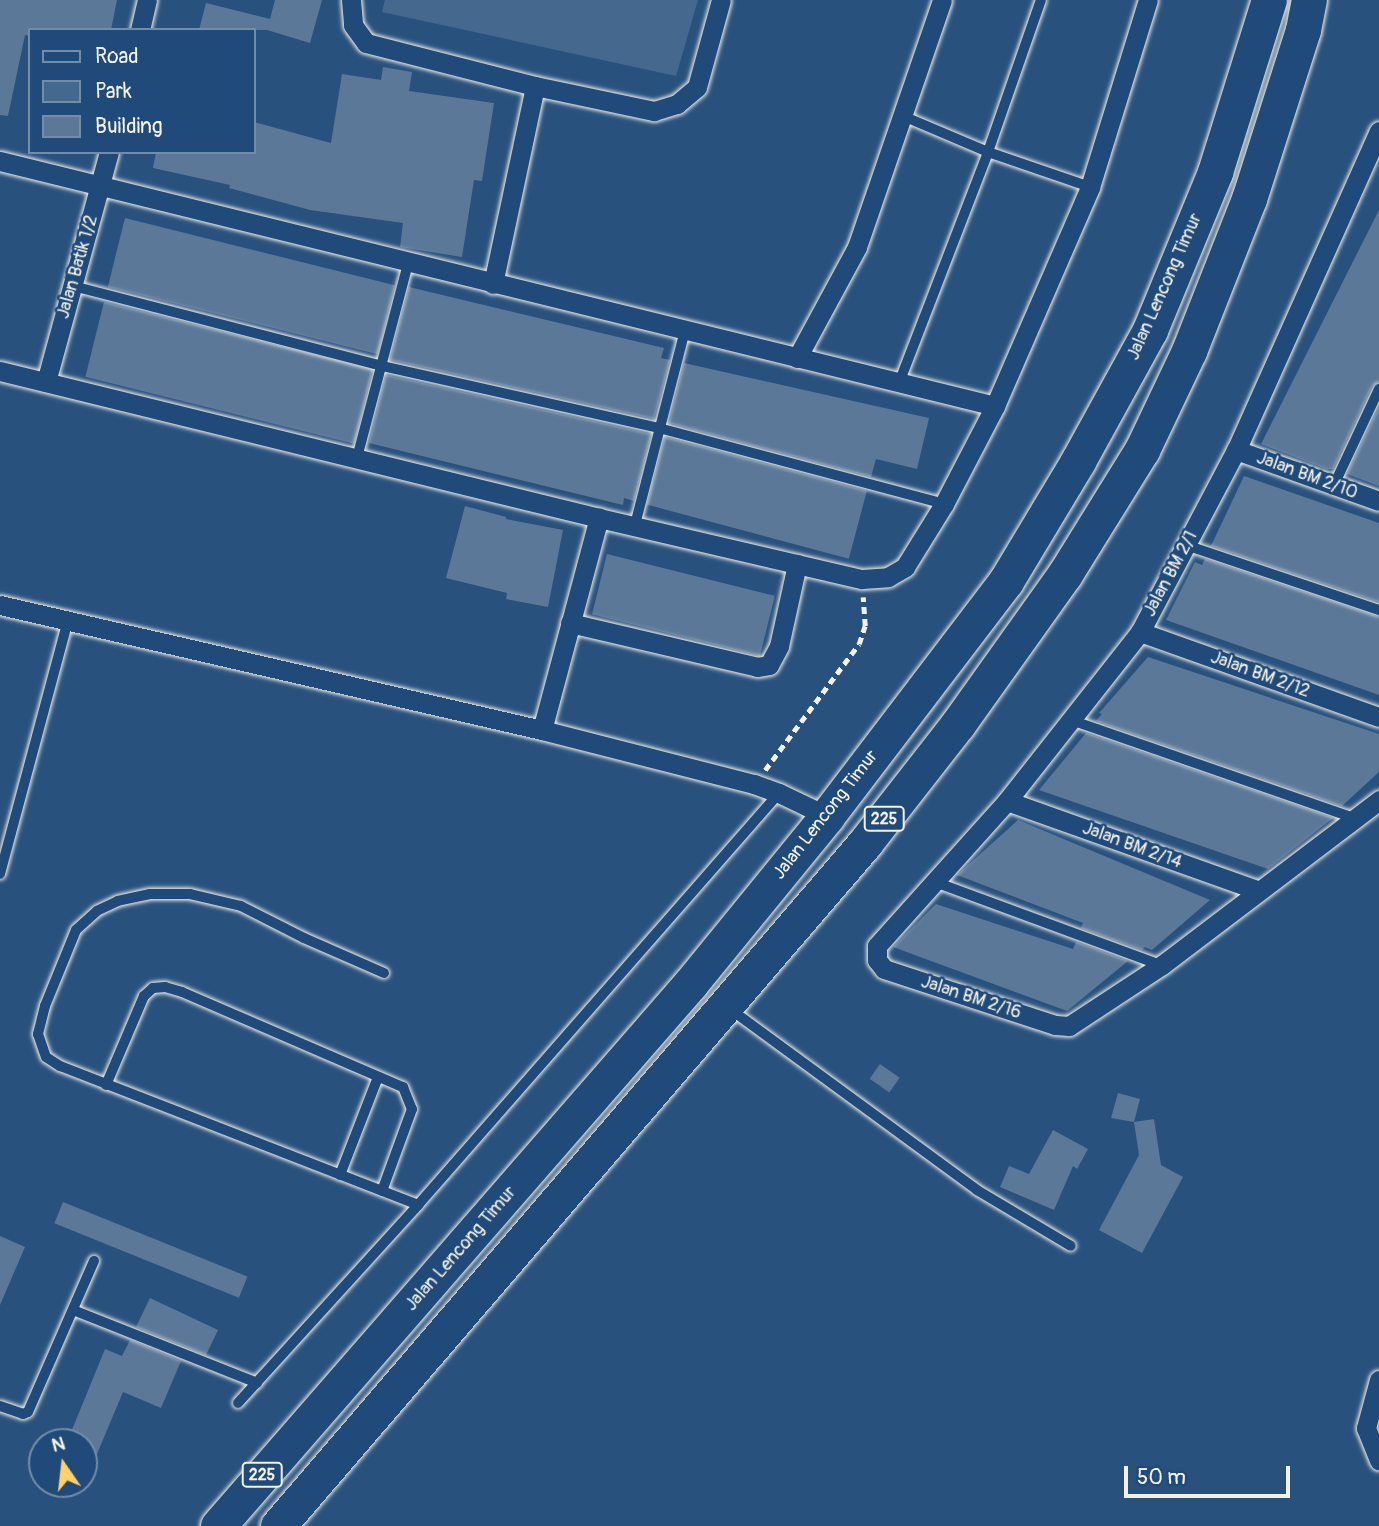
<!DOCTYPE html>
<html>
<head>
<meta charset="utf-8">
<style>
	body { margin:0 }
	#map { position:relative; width:1379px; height:1526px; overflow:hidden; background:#28517e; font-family:Pangolin,sans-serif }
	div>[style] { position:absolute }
	.green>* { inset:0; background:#45688e }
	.building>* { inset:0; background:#5b7899; transform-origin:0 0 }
	.path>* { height:4.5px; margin-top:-2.25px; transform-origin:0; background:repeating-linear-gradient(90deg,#f4f1e8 0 7px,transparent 0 12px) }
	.roads { filter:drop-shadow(0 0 2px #f4f1e8) drop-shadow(0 0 2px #f4f1e8) }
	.lane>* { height:10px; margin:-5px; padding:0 5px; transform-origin:5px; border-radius:5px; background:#1f4a7a }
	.street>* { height:19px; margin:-9.5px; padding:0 9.5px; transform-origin:9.5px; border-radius:9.5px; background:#1f4a7a }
	.highway>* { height:35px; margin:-17.5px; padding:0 17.5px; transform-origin:17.5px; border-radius:17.5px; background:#1f4a7a }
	span { translate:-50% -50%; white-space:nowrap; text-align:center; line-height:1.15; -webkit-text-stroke:5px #1f4a7a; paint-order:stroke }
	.shield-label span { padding:2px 5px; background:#1f4a7a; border:2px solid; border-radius:5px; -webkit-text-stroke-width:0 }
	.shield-label { font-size:16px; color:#f4f1e8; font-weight:700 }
	.street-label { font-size:18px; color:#f4f1e8 }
	.legend { position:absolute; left:28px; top:28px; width:228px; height:126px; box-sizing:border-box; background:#1f4a7a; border:2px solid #748da6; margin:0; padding:9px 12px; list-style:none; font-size:21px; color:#f4f1e8 }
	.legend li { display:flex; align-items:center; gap:14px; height:35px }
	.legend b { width:35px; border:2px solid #748da6 }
	.north { position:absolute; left:28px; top:1428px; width:70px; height:70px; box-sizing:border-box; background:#1f4a7a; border:2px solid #748da6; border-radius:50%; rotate:346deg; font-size:19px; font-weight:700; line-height:28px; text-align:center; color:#f4f1e8 }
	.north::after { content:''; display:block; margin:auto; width:24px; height:32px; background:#ffd166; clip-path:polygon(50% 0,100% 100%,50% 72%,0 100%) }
	.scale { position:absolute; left:1124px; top:1466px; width:166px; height:32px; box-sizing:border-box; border:4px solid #f4f1e8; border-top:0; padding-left:9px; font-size:21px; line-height:24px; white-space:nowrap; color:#f4f1e8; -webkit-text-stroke:5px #1f4a7a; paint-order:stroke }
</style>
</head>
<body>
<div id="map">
	<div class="green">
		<i style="clip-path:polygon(385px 0,698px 0,676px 76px,382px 12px)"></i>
	</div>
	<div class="building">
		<i style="clip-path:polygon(0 0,117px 0,111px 30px,30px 30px,30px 36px,25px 35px,8px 116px,0 115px)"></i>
		<i style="clip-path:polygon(275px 0,322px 0,310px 43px,267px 30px,199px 30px,206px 3px,270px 19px)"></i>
		<i style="clip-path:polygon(383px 67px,412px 72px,409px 91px,494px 103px,482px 181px,474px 180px,462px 257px,400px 247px,403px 223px,310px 210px,229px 188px,230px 185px,153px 168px,156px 152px,254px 152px,254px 122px,331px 143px,342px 74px,381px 80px)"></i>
		<i style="clip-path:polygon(1379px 210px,1379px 382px,1372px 386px,1333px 469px,1327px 469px,1261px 444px)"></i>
		<i style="left:125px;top:218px;width:278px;height:71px;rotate:14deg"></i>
		<i style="clip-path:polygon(409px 287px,664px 348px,661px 358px,670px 360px,654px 419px,390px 360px)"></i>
		<i style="left:104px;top:302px;width:277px;height:77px;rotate:14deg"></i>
		<i style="clip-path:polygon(684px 363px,929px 418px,917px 469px,876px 459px,871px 477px,669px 423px)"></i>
		<i style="clip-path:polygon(386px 375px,651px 434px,634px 501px,624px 498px,623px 505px,369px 443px)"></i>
		<i style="clip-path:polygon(1379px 407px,1379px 486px,1347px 474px)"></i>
		<i style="left:665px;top:437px;width:209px;height:70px;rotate:15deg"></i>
		<i style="clip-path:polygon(1244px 476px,1379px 523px,1379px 602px,1211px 546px)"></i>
		<i style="clip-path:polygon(465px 506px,506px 517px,506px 519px,563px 530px,548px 607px,506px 599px,507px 593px,446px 578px)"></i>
		<i style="left:607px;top:554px;width:173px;height:62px;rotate:14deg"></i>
		<i style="clip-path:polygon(1205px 559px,1379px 617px,1379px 695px,1166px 620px,1195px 562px,1202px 565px)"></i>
		<i style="clip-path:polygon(1148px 657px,1379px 734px,1379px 772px,1342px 806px,1096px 721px,1102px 714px,1099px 713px)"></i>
		<i style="clip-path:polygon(1086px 733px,1333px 818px,1268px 869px,1039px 790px)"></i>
		<i style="clip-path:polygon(1018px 820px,1210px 900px,1152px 950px,1145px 947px,1142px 950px,1081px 928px,1083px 923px,957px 875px)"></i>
		<i style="clip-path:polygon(936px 904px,1073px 949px,1076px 942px,1128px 961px,1067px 1011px,893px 947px)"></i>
		<i style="left:880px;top:1064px;width:24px;height:18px;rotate:35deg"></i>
		<i style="clip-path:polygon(1118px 1093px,1140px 1099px,1134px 1122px,1154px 1119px,1161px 1165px,1183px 1177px,1142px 1253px,1099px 1230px,1139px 1155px,1134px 1122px,1111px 1118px)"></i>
		<i style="clip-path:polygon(1053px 1130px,1088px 1149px,1077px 1169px,1073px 1166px,1054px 1210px,1000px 1187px,1009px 1166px,1029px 1174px)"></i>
		<i style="left:63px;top:1202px;width:199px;height:23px;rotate:22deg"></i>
		<i style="clip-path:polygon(0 1236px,25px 1247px,0 1305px)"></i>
		<i style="clip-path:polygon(150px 1298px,218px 1330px,206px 1355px,136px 1327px)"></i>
		<i style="clip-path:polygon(130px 1340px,181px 1361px,161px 1408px,123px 1392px,84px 1485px,84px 1442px,67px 1442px,105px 1349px,122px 1356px)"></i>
	</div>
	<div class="path">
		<i style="left:765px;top:770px;width:157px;rotate:-53.3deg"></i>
		<i style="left:859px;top:644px;width:19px;rotate:-72deg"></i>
		<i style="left:865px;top:626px;width:29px;rotate:-94deg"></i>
	</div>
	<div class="roads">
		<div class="lane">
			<i style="left:903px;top:116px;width:92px;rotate:23deg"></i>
			<i style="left:988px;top:152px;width:108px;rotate:18.9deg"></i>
			<i style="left:73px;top:286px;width:319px;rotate:14.5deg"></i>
			<i style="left:382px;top:366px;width:284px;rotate:12.6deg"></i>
			<i style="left:659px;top:428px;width:295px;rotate:14.9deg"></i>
			<i style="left:899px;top:383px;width:248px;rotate:-68.9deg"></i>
			<i style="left:988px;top:152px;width:161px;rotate:-70.8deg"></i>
			<i style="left:357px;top:458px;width:202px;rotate:-75.3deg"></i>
			<i style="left:1334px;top:485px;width:106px;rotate:-64.9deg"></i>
			<i style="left:635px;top:525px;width:201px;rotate:-75.6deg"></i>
			<i style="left:1186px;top:545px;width:204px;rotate:18.6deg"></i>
			<i style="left:1071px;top:720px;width:299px;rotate:19.1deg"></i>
			<i style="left:0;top:874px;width:262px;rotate:-75deg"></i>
			<i style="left:935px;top:882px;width:241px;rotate:20.2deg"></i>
			<i style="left:384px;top:973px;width:87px;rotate:-156.4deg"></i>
			<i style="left:304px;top:938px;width:71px;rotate:-153.1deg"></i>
			<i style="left:241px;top:906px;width:52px;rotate:-166.8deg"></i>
			<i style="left:190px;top:894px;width:40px;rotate:180deg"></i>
			<i style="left:150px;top:894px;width:33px;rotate:168deg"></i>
			<i style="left:118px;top:901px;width:23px;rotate:155deg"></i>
			<i style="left:97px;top:911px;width:28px;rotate:138deg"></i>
			<i style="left:76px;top:930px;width:82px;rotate:112.2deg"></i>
			<i style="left:45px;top:1006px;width:29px;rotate:104deg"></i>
			<i style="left:38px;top:1034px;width:24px;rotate:71deg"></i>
			<i style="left:46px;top:1057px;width:17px;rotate:33deg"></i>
			<i style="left:60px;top:1066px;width:384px;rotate:21.2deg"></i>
			<i style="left:730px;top:1009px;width:306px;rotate:36.2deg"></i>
			<i style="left:977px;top:1190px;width:109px;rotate:30.8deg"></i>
			<i style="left:106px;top:1085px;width:97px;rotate:-66.9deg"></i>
			<i style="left:144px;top:996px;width:12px;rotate:-42deg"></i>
			<i style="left:153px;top:988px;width:12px;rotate:-5deg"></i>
			<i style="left:165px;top:987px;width:18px;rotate:16deg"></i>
			<i style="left:182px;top:992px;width:241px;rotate:23.3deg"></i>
			<i style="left:403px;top:1087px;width:24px;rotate:68deg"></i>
			<i style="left:412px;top:1109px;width:87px;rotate:110.1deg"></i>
			<i style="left:340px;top:1175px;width:105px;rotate:-68.8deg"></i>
			<i style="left:73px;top:1310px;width:198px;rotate:21.6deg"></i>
			<i style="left:238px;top:1403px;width:268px;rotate:-47.7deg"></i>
			<i style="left:418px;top:1205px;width:548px;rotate:-48.77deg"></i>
			<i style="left:0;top:1406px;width:24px;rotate:19deg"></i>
			<i style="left:23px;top:1414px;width:5px;rotate:-22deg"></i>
			<i style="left:28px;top:1412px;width:165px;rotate:-66.4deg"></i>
		</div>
		<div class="street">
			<i style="left:351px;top:0;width:25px;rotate:85deg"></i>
			<i style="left:353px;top:25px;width:22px;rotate:54deg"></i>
			<i style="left:366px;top:43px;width:174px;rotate:14.3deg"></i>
			<i style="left:535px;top:86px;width:122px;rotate:11.9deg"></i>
			<i style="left:654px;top:111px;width:24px;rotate:-17deg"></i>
			<i style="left:677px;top:104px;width:26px;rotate:-40deg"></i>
			<i style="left:697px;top:87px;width:90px;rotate:-74.6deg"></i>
			<i style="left:140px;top:30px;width:31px;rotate:-77deg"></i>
			<i style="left:1379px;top:131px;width:350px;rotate:114.1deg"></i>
			<i style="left:1236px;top:450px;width:206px;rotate:117.8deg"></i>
			<i style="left:1140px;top:632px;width:215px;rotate:128.2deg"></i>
			<i style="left:1007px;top:801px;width:195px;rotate:131.9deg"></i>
			<i style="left:877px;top:946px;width:14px;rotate:90deg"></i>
			<i style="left:877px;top:960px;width:11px;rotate:52deg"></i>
			<i style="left:884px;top:969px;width:180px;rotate:18.1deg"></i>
			<i style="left:1055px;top:1025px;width:14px;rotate:4deg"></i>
			<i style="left:1069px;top:1026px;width:111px;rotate:-33.3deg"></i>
			<i style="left:1162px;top:965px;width:273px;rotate:-37.2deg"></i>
			<i style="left:0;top:161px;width:1025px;rotate:13.83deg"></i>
			<i style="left:493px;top:284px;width:202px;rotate:-78deg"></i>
			<i style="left:797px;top:358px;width:126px;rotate:-61.6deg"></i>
			<i style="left:857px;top:247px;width:261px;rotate:-71deg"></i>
			<i style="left:0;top:371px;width:617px;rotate:13.79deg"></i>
			<i style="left:599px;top:518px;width:270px;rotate:13.1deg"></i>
			<i style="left:862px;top:579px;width:26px;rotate:-4deg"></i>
			<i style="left:888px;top:577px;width:20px;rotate:-30deg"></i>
			<i style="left:905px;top:567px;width:74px;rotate:-58.2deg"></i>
			<i style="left:944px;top:504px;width:110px;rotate:-62.5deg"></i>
			<i style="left:995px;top:406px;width:239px;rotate:-66.5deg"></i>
			<i style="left:1090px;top:187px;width:196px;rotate:-72.8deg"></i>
			<i style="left:46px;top:382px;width:238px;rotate:-74.7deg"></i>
			<i style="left:1236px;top:450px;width:152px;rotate:19.6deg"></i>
			<i style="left:0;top:605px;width:556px;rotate:12.99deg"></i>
			<i style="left:542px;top:730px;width:219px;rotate:14.3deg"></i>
			<i style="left:754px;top:784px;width:27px;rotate:20deg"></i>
			<i style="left:779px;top:793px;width:53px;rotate:25.6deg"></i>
			<i style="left:570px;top:623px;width:192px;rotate:13.2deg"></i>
			<i style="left:757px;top:667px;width:12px;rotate:-9deg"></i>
			<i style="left:769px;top:665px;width:21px;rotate:-62deg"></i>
			<i style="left:779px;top:646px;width:84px;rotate:-77.6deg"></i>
			<i style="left:1140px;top:632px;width:254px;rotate:19.6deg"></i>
			<i style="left:542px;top:730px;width:220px;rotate:-75deg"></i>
			<i style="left:1007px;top:801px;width:265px;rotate:19.6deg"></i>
			<i style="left:1379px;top:1380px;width:50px;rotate:105.2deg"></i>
			<i style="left:1366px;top:1428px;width:35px;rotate:68deg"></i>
		</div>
		<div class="highway">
			<i style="left:218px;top:1526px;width:720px;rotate:-48.94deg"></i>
			<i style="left:691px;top:983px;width:215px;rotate:-50.8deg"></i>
			<i style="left:827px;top:816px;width:295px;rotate:-52.7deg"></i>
			<i style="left:1006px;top:581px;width:140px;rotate:-59deg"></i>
			<i style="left:1078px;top:461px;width:149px;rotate:-61.2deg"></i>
			<i style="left:1150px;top:330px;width:171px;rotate:-67.6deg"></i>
			<i style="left:1215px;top:172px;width:180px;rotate:-72.6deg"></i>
			<i style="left:278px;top:1526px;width:901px;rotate:-49.32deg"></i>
			<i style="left:865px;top:843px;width:151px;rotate:-52deg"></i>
			<i style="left:958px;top:724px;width:184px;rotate:-54.5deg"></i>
			<i style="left:1065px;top:574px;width:146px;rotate:-58.2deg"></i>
			<i style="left:1142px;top:450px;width:110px;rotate:-64.6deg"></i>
			<i style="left:1189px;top:351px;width:163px;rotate:-68.5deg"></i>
			<i style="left:1249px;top:199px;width:177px;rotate:-72.3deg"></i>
			<i style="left:1303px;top:30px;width:31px;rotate:-79deg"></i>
		</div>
	</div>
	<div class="shield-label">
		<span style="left:884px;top:819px">225</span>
		<span style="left:262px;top:1475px">225</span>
	</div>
	<div class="street-label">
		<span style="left:78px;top:267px;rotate:-74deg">Jalan Batik 1/2</span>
		<span style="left:1165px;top:287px;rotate:-66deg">Jalan Lencong Timur</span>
		<span style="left:1307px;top:476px;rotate:20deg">Jalan BM 2/10</span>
		<span style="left:1171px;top:574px;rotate:-62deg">Jalan BM 2/1</span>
		<span style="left:1260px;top:675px;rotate:20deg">Jalan BM 2/12</span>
		<span style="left:826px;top:815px;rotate:-52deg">Jalan Lencong Timur</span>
		<span style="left:1132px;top:846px;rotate:20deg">Jalan BM 2/14</span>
		<span style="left:971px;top:998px;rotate:18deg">Jalan BM 2/16</span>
		<span style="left:461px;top:1249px;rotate:-49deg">Jalan Lencong Timur</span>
	</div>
	<ul class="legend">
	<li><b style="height:9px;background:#1f4a7a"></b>Road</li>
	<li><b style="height:19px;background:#45688e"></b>Park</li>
	<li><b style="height:19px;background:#5b7899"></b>Building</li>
	</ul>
	<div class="north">N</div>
	<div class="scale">50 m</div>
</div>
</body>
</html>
